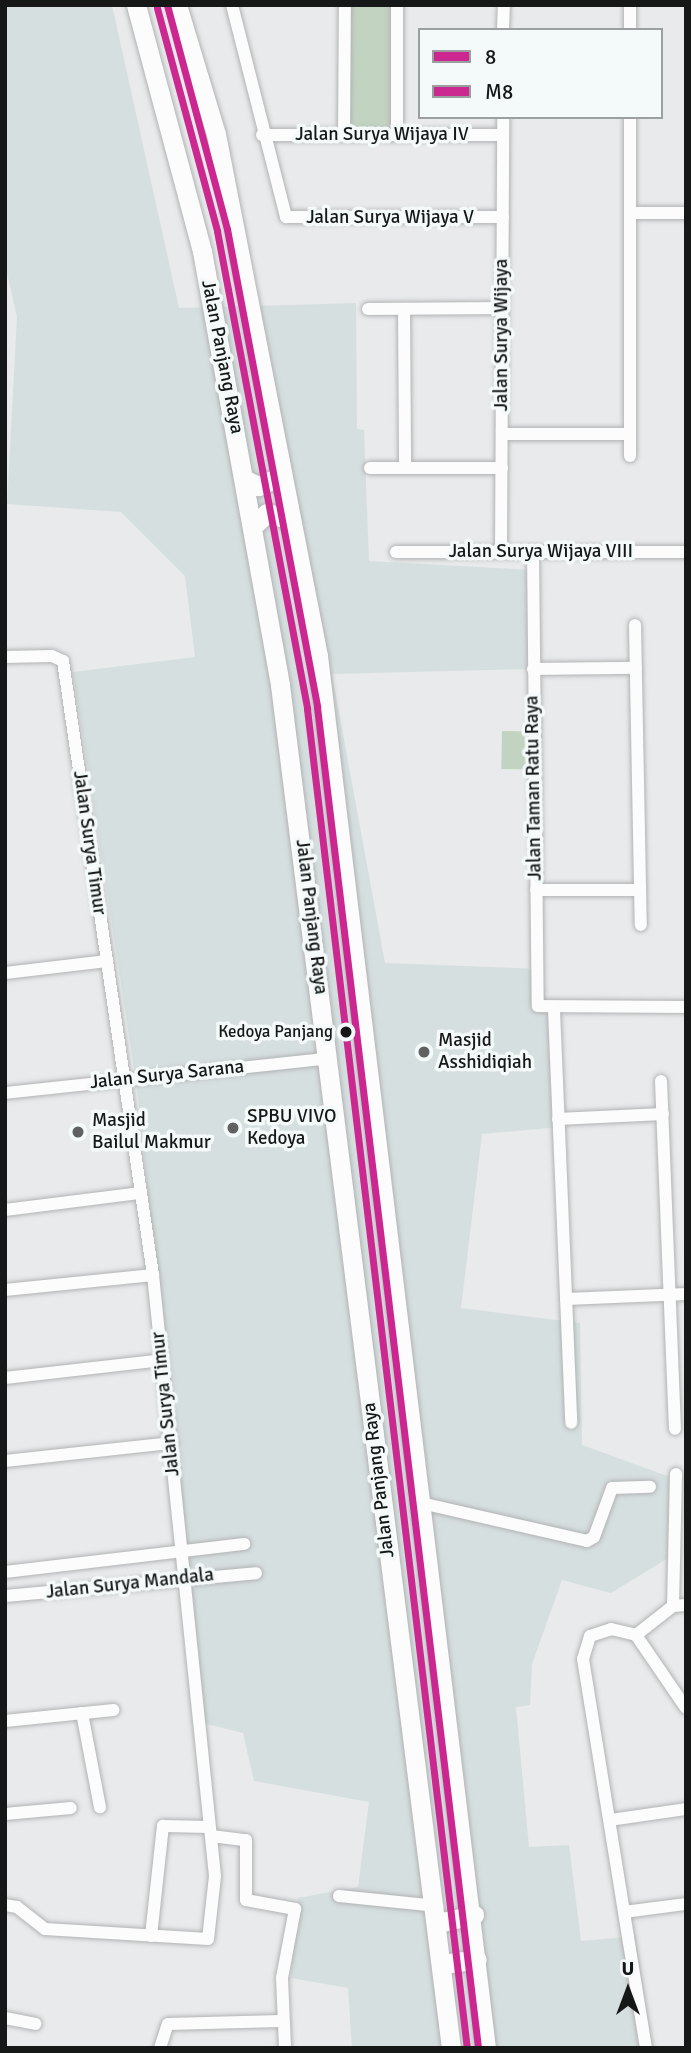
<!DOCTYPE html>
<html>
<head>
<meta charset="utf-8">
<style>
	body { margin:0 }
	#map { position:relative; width:691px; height:2053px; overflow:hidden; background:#e8eaeb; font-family:Signika,sans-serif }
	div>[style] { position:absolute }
	.built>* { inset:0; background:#d6dfe0 }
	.green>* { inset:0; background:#c3d3c2; transform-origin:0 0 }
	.roads { filter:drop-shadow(0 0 2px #b2b3b4) drop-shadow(0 0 2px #b2b3b4) }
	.minor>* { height:12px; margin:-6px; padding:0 6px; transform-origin:6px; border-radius:6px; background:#fcfcfc }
	.primary>* { height:19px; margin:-9.5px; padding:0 9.5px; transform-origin:9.5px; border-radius:9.5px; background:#fcfcfc }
	.bus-1>* { height:7px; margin:-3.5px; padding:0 3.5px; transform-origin:3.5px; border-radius:3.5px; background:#cc2790 }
	.bus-2>* { height:7px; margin:-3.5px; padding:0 3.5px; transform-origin:3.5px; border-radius:3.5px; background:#cb2990 }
	.dots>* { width:19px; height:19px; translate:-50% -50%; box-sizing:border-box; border:4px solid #f4f9f9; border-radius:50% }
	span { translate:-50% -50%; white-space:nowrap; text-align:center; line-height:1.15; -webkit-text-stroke:7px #f4f9f9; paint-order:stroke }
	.bus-label { font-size:17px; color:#161818 }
	.right { translate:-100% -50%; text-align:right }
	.street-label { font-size:19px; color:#161818 }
	.poi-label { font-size:19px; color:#161818 }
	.left { translate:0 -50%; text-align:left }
	.frame { position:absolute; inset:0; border:7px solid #161818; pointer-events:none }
	.legend { position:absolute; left:418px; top:28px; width:245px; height:91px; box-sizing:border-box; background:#f4f9f9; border:2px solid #9b9f9f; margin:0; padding:9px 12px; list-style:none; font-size:21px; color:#161818 }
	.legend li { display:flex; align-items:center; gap:14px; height:35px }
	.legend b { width:35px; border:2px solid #9b9f9f }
	.north { position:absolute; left:593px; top:1955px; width:70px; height:70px; -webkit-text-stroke:5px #f4f9f9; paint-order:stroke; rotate:0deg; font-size:19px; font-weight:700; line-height:28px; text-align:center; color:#161818 }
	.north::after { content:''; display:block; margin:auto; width:24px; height:32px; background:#161818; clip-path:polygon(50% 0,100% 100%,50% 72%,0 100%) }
</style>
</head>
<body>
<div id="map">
	<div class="built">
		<i style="clip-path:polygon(5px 5px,112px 5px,179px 308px,356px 303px,357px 429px,364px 430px,369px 561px,531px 570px,530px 669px,332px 674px,385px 963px,542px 969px,560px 1127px,482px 1134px,461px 1308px,580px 1323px,582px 1445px,681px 1481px,678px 1552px,611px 1593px,562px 1580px,532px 1664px,530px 1705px,516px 1707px,529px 1847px,569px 1845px,581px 1941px,636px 1936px,651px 2048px,352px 2048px,348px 1988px,291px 1978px,298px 1898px,358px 1887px,369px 1802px,254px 1781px,243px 1733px,203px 1723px,137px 1088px,73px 672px,195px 657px,185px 576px,121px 512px,7px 504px,17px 317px,5px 264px)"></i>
	</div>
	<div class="green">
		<i style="left:350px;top:5px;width:46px;height:122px"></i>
		<i style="left:502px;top:731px;width:40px;height:38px;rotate:1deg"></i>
	</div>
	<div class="roads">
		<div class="minor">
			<i style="left:232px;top:5px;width:219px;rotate:75.7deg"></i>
			<i style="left:286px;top:217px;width:217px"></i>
			<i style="left:630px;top:5px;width:25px;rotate:90deg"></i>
			<i style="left:503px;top:30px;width:25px;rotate:-88deg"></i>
			<i style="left:630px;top:117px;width:339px;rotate:90deg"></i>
			<i style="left:262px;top:135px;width:241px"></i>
			<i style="left:344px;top:135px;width:130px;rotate:-89.6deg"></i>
			<i style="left:397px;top:135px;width:130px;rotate:-90deg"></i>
			<i style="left:630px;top:213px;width:56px"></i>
			<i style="left:368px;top:309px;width:134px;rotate:-0.4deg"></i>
			<i style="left:404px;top:309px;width:159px;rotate:89.6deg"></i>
			<i style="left:502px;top:434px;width:128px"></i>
			<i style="left:370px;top:468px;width:132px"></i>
			<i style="left:396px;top:552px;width:290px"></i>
			<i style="left:501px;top:552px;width:435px;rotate:-89.7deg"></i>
			<i style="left:533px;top:553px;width:453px;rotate:89.4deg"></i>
			<i style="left:538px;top:1006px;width:148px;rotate:0.4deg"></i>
			<i style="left:635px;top:625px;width:300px;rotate:88.9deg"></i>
			<i style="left:5px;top:657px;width:47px;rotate:-1.2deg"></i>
			<i style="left:52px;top:656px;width:12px;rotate:24deg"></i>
			<i style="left:63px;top:661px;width:621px;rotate:81.66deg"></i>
			<i style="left:153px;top:1275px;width:604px;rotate:84.11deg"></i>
			<i style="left:215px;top:1876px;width:63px;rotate:96.3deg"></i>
			<i style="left:208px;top:1939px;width:163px;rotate:-176.5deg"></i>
			<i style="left:45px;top:1929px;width:36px;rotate:-142deg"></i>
			<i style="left:17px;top:1907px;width:12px;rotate:-171deg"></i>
			<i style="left:533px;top:669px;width:103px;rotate:-0.6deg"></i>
			<i style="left:536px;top:890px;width:104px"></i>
			<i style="left:5px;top:973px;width:103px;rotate:-6.7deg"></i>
			<i style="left:554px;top:1010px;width:413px;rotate:87.6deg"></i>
			<i style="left:661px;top:1081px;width:348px;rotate:87.7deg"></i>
			<i style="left:5px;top:1093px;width:327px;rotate:-6.1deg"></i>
			<i style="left:558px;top:1119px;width:105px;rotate:-2.7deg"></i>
			<i style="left:5px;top:1210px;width:135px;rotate:-7.2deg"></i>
			<i style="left:5px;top:1290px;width:149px;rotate:-5.8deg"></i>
			<i style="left:566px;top:1299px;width:120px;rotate:-2.4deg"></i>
			<i style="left:5px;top:1378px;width:158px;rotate:-6.5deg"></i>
			<i style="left:5px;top:1461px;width:168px;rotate:-6.2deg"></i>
			<i style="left:676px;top:1474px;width:132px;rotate:91.3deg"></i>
			<i style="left:673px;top:1606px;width:13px;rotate:-4deg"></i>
			<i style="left:421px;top:1503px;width:170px;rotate:12.9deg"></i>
			<i style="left:587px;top:1541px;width:8px;rotate:-30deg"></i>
			<i style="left:594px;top:1537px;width:52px;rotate:-69.8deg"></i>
			<i style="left:612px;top:1488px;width:38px;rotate:-2deg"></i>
			<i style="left:5px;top:1572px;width:241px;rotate:-6.7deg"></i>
			<i style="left:5px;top:1596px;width:252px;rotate:-5.2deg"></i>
			<i style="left:636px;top:1635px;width:47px;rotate:-38.1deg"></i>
			<i style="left:82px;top:1713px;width:96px;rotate:79.2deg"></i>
			<i style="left:5px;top:1721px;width:109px;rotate:-5.8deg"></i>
			<i style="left:5px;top:1814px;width:66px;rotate:-5.2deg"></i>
			<i style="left:610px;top:1820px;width:77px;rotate:-8.2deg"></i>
			<i style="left:211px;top:1836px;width:35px;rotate:7deg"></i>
			<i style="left:246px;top:1840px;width:60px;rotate:90deg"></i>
			<i style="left:246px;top:1900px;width:50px;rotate:10.4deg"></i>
			<i style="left:295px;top:1909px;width:70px;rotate:100.7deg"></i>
			<i style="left:282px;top:1978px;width:70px;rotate:87.5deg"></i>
			<i style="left:339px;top:1896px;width:99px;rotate:5.8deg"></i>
			<i style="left:624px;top:1912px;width:63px;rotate:-7.4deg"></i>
			<i style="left:151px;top:1936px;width:111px;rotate:-83.8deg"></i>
			<i style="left:163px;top:1826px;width:46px;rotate:1.2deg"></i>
			<i style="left:5px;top:2018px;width:31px;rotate:11deg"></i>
			<i style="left:160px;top:2048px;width:25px;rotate:-72deg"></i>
			<i style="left:168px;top:2024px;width:113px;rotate:-1.5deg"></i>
			<i style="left:646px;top:2048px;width:394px;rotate:-99.2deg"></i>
			<i style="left:583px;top:1659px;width:24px;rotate:-73deg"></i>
			<i style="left:590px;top:1636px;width:22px;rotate:-18deg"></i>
			<i style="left:611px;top:1629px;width:26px;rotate:13deg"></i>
			<i style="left:636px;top:1635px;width:88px;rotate:55.6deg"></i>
		</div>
		<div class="primary">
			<i style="left:136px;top:5px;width:255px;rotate:75deg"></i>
			<i style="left:202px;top:251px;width:441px;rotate:79.8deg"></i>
			<i style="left:280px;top:685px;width:1374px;rotate:82.85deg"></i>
			<i style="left:177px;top:5px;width:135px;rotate:73.2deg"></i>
			<i style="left:216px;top:134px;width:532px;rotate:78.94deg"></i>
			<i style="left:318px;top:656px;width:1402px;rotate:83.12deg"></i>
			<i style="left:244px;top:479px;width:16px;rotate:27deg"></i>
			<i style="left:258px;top:486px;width:25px;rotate:-23deg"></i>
			<i style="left:253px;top:526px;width:19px;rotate:-43deg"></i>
			<i style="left:267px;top:513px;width:25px;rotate:16deg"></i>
			<i style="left:438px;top:1923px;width:37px;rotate:-13deg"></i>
			<i style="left:443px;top:1964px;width:34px;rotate:-8deg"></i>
		</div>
	</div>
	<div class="bus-1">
		<i style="left:167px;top:5px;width:232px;rotate:75deg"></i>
		<i style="left:227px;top:229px;width:486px;rotate:79.3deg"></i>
		<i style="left:317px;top:707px;width:1351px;rotate:83.15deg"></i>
	</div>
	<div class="bus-2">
		<i style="left:157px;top:8px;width:231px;rotate:74.9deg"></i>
		<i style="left:217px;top:231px;width:486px;rotate:79.3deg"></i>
		<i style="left:307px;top:709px;width:1349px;rotate:83.19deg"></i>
	</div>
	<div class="dots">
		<i style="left:346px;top:1032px;background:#161818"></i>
		<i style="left:424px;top:1052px;background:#606262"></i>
		<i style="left:233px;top:1128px;background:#606262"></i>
		<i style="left:78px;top:1132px;background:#606262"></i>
	</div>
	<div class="bus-label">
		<span class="right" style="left:333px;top:1032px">Kedoya Panjang</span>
	</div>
	<div class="street-label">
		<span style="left:382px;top:135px">Jalan Surya Wijaya IV</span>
		<span style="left:390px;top:218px">Jalan Surya Wijaya V</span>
		<span style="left:502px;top:335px;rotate:-90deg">Jalan Surya Wijaya</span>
		<span style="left:222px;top:357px;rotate:79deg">Jalan Panjang Raya</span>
		<span style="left:541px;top:552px">Jalan Surya Wijaya VIII</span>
		<span style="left:534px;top:788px;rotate:-91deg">Jalan Taman Ratu Raya</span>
		<span style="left:89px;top:843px;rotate:82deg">Jalan Surya Timur</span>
		<span style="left:311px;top:917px;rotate:83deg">Jalan Panjang Raya</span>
		<span style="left:167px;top:1075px;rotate:-6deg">Jalan Surya Sarana</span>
		<span style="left:166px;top:1404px;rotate:-96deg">Jalan Surya Timur</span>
		<span style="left:379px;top:1480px;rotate:-97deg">Jalan Panjang Raya</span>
		<span style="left:130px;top:1584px;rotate:-6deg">Jalan Surya Mandala</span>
	</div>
	<div class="poi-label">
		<span class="left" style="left:438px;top:1052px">Masjid<br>Asshidiqiah</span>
		<span class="left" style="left:247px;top:1128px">SPBU VIVO<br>Kedoya</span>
		<span class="left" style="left:92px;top:1132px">Masjid<br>Bailul Makmur</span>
	</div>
	<div class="frame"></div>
	<ul class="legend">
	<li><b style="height:9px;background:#cc2790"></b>8</li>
	<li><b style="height:9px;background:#cb2990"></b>M8</li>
	</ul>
	<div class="north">U</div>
</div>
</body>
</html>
